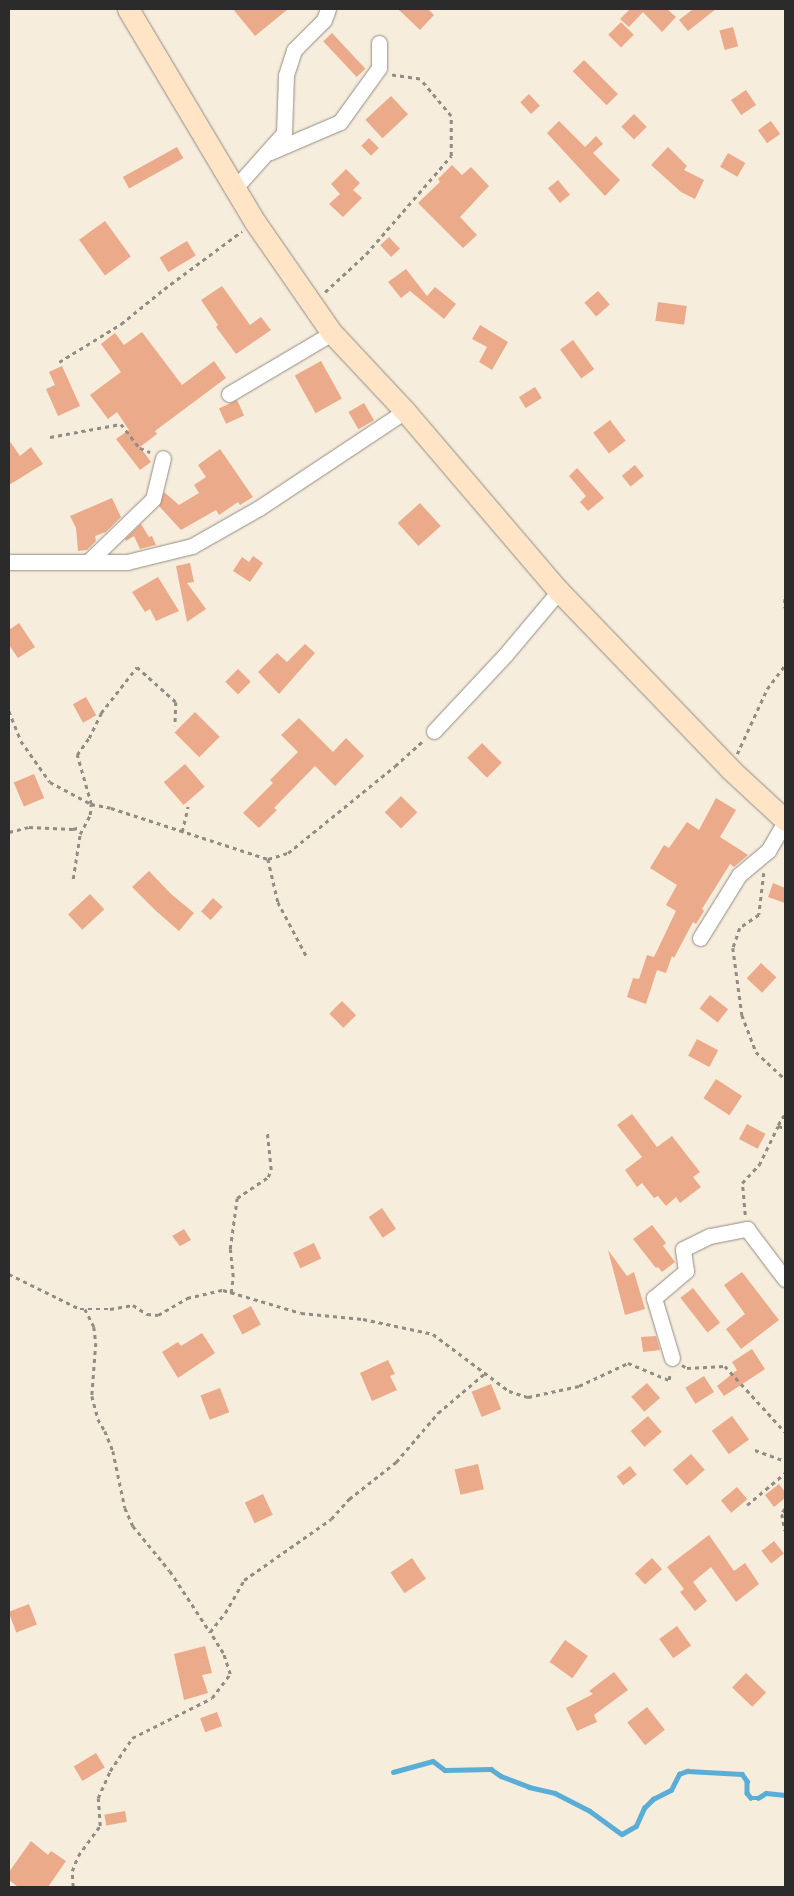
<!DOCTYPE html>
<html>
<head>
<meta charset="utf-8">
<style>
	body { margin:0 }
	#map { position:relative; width:794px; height:1896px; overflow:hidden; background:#f7eddc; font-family:Pangolin,sans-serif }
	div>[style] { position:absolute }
	.stream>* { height:4.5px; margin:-2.25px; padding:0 2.25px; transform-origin:2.25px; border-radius:2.25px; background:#5aadd6 }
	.building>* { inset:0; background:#ebaa89; transform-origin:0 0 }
	.path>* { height:2.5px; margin-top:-1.25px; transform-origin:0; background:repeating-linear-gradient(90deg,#918c84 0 4px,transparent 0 8px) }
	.roads { filter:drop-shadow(0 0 1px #918c84) drop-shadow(0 0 1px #918c84) }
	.minor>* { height:15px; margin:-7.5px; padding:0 7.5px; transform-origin:7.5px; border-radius:7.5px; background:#fff }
	.secondary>* { height:21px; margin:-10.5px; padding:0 10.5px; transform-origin:10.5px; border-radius:10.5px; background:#ffe4c6 }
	span { translate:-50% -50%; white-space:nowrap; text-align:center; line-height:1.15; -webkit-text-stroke:4px #fff; paint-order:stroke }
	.frame { position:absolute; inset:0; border:10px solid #2b2b2b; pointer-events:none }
</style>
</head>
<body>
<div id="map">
	<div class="stream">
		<i style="left:393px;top:1772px;width:41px;rotate:-15.4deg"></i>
		<i style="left:433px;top:1761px;width:15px;rotate:37deg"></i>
		<i style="left:445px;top:1770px;width:46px;rotate:-1.2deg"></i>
		<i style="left:491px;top:1769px;width:12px;rotate:35deg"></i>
		<i style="left:501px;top:1776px;width:30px;rotate:21deg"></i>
		<i style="left:529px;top:1787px;width:27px;rotate:13deg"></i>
		<i style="left:555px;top:1793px;width:39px;rotate:27deg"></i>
		<i style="left:590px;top:1811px;width:39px;rotate:36deg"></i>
		<i style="left:622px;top:1834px;width:16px;rotate:-30deg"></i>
		<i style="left:636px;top:1826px;width:20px;rotate:-66deg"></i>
		<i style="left:644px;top:1808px;width:13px;rotate:-45deg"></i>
		<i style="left:653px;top:1799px;width:20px;rotate:-27deg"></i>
		<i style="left:671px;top:1790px;width:18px;rotate:-63deg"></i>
		<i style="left:679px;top:1774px;width:9px;rotate:-21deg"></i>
		<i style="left:687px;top:1771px;width:55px;rotate:3.1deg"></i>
		<i style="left:742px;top:1774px;width:9px;rotate:54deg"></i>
		<i style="left:747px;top:1781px;width:12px;rotate:90deg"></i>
		<i style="left:747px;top:1793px;width:6px;rotate:51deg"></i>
		<i style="left:751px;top:1798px;width:7px"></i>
		<i style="left:758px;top:1798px;width:9px;rotate:-32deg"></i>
		<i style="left:766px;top:1793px;width:19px;rotate:6deg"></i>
	</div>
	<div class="building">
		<i style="clip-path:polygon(233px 9px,288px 9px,255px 36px)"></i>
		<i style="clip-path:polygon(398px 9px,428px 9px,434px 15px,420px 30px)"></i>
		<i style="clip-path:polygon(630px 9px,667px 9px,676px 17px,662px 32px,643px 12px,629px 27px,620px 19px)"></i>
		<i style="clip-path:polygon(693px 9px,716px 9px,688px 31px,679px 20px)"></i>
		<i style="left:621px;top:22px;width:18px;height:18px;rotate:45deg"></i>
		<i style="left:733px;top:27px;width:20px;height:14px;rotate:75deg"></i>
		<i style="left:332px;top:33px;width:49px;height:12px;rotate:47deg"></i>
		<i style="left:584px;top:60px;width:48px;height:16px;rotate:45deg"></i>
		<i style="left:746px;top:90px;width:18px;height:18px;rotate:56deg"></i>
		<i style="left:529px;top:94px;width:16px;height:12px;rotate:47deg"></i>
		<i style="left:391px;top:96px;width:25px;height:35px;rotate:47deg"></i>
		<i style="left:634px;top:114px;width:18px;height:18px;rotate:45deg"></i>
		<i style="clip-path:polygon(559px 121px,585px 147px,596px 136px,603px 144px,593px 153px,620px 180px,605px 196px,547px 133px)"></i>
		<i style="left:771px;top:121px;width:16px;height:16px;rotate:55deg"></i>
		<i style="left:369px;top:138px;width:14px;height:11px;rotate:45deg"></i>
		<i style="left:177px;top:147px;width:13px;height:62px;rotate:61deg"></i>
		<i style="clip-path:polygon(668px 147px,687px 166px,684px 170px,704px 180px,695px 199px,681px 192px,651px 165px)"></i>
		<i style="left:728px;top:153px;width:20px;height:16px;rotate:30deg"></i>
		<i style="clip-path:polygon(452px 165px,462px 175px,471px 167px,489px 186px,460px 217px,477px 235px,463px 248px,418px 203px,440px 182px,438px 179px)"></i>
		<i style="clip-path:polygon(346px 169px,360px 183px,353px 190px,362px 198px,343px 217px,329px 204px,340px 194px,331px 184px)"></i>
		<i style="left:558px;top:180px;width:19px;height:13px;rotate:51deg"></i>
		<i style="left:105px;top:221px;width:44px;height:32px;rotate:54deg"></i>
		<i style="left:389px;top:237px;width:16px;height:12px;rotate:47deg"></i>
		<i style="left:187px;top:241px;width:17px;height:32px;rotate:59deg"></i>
		<i style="clip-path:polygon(406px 269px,427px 296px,435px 287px,456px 304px,444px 319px,410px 291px,401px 298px,388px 282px)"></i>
		<i style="clip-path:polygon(222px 286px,250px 325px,261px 317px,271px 330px,236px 354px,216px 327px,218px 325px,201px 300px)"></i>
		<i style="left:598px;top:291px;width:18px;height:18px;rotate:49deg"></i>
		<i style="left:658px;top:302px;width:29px;height:19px;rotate:8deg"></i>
		<i style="clip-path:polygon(480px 325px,508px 342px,492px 370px,479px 362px,487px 347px,472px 339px)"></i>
		<i style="clip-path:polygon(142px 332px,182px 385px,214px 361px,226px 378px,155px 431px,157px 434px,140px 447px,151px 462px,140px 470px,116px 439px,129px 430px,117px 412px,108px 419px,90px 395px,121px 372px,101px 344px,115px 333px,124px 345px)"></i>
		<i style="left:573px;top:340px;width:36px;height:16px;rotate:54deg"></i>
		<i style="left:321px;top:361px;width:43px;height:30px;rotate:61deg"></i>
		<i style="clip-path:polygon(62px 366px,80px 406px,58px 416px,46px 389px,55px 385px,49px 372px)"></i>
		<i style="left:535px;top:387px;width:13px;height:19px;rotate:58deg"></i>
		<i style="left:237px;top:400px;width:17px;height:20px;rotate:65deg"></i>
		<i style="left:364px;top:403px;width:20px;height:18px;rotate:60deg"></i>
		<i style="left:610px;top:420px;width:26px;height:21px;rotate:53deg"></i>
		<i style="clip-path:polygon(9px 440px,20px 456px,31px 447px,43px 464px,9px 485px)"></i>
		<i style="clip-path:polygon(220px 449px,253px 497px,240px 505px,238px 502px,219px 515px,216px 510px,181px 530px,159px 506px,164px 492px,179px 505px,199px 493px,194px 485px,206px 477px,198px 465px)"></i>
		<i style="left:635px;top:465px;width:14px;height:17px;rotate:51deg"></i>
		<i style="clip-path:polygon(577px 468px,604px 498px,588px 511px,580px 502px,586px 496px,569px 476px)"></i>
		<i style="clip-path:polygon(112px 498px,121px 517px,106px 532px,95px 536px,96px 541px,87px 550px,78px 551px,76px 528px,70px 516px)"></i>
		<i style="left:420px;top:503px;width:31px;height:30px;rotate:48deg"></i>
		<i style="clip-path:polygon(141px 524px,149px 537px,152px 536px,156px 545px,140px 549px,134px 536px,126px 541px,125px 539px)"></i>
		<i style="clip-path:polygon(253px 556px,263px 563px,250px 582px,233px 571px,242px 557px,249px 562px)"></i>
		<i style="clip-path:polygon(190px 563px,194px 582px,187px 583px,206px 609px,187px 622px,176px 566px)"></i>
		<i style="clip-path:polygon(158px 577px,179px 611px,156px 621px,150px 609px,145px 612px,132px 592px)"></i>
		<i style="clip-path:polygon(19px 623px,35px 647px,18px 658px,9px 645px,9px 630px)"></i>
		<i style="clip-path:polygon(305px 644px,315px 653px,279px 694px,258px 672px,277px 653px,287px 662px)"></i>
		<i style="left:238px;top:669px;width:18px;height:18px;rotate:45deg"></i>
		<i style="left:86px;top:697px;width:21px;height:15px;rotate:61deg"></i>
		<i style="left:195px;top:712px;width:35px;height:29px;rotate:45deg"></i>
		<i style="clip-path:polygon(299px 718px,333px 752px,346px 738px,364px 756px,335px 786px,315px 766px,274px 808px,277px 810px,259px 828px,243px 813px,273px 783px,270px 780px,298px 752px,281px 735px)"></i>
		<i style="left:482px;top:743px;width:28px;height:21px;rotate:45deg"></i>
		<i style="left:185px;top:764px;width:30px;height:28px;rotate:49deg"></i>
		<i style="left:34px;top:774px;width:26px;height:22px;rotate:67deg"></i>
		<i style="left:401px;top:796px;width:23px;height:23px;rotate:45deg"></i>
		<i style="clip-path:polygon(716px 798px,736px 810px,720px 837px,748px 855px,734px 867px,730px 864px,702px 909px,704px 911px,696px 924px,693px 922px,674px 958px,672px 956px,666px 973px,657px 970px,646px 1004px,627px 997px,633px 978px,639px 979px,647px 955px,654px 957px,676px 911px,666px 905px,677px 885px,650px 868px,664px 845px,669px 848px,687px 822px,699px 830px)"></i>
		<i style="clip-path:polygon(149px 871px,171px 894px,194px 913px,179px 931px,155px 910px,132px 887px)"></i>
		<i style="clip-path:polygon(773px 883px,785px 888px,785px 903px,768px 897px)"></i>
		<i style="left:90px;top:894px;width:21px;height:30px;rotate:47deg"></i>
		<i style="left:213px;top:898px;width:13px;height:18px;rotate:42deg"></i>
		<i style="left:761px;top:963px;width:21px;height:21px;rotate:43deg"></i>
		<i style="left:710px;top:995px;width:23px;height:17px;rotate:38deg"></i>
		<i style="left:342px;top:1001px;width:20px;height:18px;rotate:45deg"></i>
		<i style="left:697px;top:1039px;width:24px;height:19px;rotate:28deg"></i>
		<i style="left:716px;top:1079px;width:31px;height:23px;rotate:33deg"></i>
		<i style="clip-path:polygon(632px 1114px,657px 1147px,672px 1136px,700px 1172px,693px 1177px,701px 1187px,680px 1203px,676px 1197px,666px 1206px,658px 1196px,654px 1198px,642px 1183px,637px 1187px,625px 1170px,642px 1157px,617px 1125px)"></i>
		<i style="left:747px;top:1124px;width:21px;height:17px;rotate:28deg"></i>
		<i style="left:382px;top:1208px;width:25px;height:16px;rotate:56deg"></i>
		<i style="clip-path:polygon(652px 1225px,666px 1243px,663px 1246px,675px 1262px,662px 1272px,658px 1267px,656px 1268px,633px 1239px)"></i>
		<i style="clip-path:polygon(184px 1229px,191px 1240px,180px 1246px,172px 1236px)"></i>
		<i style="left:314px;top:1243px;width:17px;height:23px;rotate:65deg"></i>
		<i style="clip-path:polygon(608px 1250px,627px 1276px,634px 1272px,645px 1309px,625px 1315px)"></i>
		<i style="clip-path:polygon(742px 1272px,779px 1320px,741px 1349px,726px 1329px,745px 1314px,724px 1285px)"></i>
		<i style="left:693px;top:1288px;width:44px;height:16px;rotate:52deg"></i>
		<i style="left:251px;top:1306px;width:21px;height:21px;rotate:62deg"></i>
		<i style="clip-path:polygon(202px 1333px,215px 1353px,178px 1378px,162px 1352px,178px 1342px,181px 1346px)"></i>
		<i style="clip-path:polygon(656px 1336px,660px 1350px,643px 1352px,641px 1337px)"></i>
		<i style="clip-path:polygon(752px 1349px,765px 1369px,724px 1396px,717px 1386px,737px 1370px,732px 1362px)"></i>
		<i style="clip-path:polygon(388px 1360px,395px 1374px,390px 1376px,397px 1390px,372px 1401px,360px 1373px)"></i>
		<i style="left:704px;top:1376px;width:19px;height:22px;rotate:58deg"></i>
		<i style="left:647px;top:1383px;width:20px;height:21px;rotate:49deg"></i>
		<i style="left:491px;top:1384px;width:27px;height:21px;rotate:68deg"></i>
		<i style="left:220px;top:1388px;width:26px;height:21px;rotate:69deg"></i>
		<i style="left:648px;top:1416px;width:21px;height:23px;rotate:49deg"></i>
		<i style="left:732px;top:1416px;width:29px;height:25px;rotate:54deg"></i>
		<i style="left:691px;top:1454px;width:21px;height:24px;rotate:49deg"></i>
		<i style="left:478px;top:1464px;width:26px;height:24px;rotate:77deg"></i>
		<i style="left:630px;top:1466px;width:11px;height:17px;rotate:52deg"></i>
		<i style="clip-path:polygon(779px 1484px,785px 1492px,785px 1498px,774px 1507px,765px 1495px)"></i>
		<i style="left:737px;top:1487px;width:16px;height:21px;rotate:50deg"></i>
		<i style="left:263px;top:1494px;width:23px;height:20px;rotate:65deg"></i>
		<i style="clip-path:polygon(709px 1535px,734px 1571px,745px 1563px,759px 1584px,736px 1602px,711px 1567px,693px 1582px,707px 1601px,695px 1611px,680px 1592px,684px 1589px,667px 1567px)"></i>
		<i style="left:774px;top:1541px;width:16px;height:16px;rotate:52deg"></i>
		<i style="left:412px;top:1558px;width:25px;height:26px;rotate:56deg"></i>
		<i style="left:652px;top:1558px;width:15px;height:23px;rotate:48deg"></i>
		<i style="left:29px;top:1604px;width:22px;height:22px;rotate:69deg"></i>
		<i style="left:677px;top:1626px;width:24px;height:22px;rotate:54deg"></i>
		<i style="left:565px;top:1640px;width:28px;height:27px;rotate:35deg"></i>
		<i style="clip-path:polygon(205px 1646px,212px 1673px,202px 1675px,208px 1693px,184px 1700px,174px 1654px)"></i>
		<i style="clip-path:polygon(614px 1672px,628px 1690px,594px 1715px,597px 1722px,577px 1731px,566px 1708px,593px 1694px,589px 1691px)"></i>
		<i style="left:746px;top:1673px;width:28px;height:20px;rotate:44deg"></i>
		<i style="left:647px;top:1707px;width:29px;height:25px;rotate:52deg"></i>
		<i style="left:217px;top:1712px;width:15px;height:18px;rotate:70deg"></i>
		<i style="left:96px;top:1753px;width:17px;height:26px;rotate:59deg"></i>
		<i style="left:125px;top:1811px;width:11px;height:21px;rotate:80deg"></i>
		<i style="clip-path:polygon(31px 1841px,48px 1855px,51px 1851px,66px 1861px,48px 1887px,18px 1887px,9px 1880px,9px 1872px)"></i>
	</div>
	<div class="path">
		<i style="left:325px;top:292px;width:56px;rotate:-42.8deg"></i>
		<i style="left:366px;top:254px;width:130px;rotate:-49.1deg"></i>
		<i style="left:451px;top:156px;width:40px;rotate:-90deg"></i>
		<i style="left:451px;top:116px;width:48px;rotate:-130deg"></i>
		<i style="left:420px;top:79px;width:30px;rotate:-172deg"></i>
		<i style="left:59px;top:362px;width:73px;rotate:-31.5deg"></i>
		<i style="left:121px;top:324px;width:55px;rotate:-39.1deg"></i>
		<i style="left:164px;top:289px;width:97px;rotate:-36.6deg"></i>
		<i style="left:50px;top:437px;width:72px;rotate:-10.4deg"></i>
		<i style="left:121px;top:424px;width:31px;rotate:52deg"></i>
		<i style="left:140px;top:448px;width:11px;rotate:22deg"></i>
		<i style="left:785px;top:599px;width:9px;rotate:90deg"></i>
		<i style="left:9px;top:711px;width:32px;rotate:68deg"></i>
		<i style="left:21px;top:741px;width:50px;rotate:54.7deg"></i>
		<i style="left:50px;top:782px;width:47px;rotate:28.2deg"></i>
		<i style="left:91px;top:804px;width:20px;rotate:11deg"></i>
		<i style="left:111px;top:808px;width:165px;rotate:18deg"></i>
		<i style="left:268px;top:859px;width:21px;rotate:-17deg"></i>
		<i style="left:288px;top:853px;width:138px;rotate:-39.1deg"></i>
		<i style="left:395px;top:766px;width:39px;rotate:-42deg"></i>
		<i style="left:737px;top:754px;width:72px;rotate:-65.2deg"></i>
		<i style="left:767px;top:689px;width:30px;rotate:-53deg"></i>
		<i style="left:9px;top:832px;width:21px;rotate:-14deg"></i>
		<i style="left:29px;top:827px;width:44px;rotate:2.6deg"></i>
		<i style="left:73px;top:829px;width:8px;rotate:-14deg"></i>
		<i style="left:182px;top:832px;width:26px;rotate:-77deg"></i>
		<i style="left:268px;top:859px;width:44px;rotate:76.9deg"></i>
		<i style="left:278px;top:902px;width:62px;rotate:62.2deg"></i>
		<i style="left:764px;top:873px;width:42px;rotate:96.8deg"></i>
		<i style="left:759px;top:915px;width:23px;rotate:146deg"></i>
		<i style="left:740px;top:928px;width:21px;rotate:109deg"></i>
		<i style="left:733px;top:948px;width:68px;rotate:82.3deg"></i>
		<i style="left:742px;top:1015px;width:40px;rotate:69deg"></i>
		<i style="left:756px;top:1052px;width:40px;rotate:43deg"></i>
		<i style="left:73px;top:879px;width:46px;rotate:-81.2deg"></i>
		<i style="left:80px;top:834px;width:21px;rotate:-62deg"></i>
		<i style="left:90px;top:815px;width:11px;rotate:-85deg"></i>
		<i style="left:91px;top:804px;width:51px;rotate:-105.9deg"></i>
		<i style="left:77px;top:755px;width:21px;rotate:-55deg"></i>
		<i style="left:89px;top:738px;width:28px;rotate:-64deg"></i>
		<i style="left:101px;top:713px;width:58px;rotate:-52deg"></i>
		<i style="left:137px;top:667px;width:52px;rotate:41.9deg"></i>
		<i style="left:176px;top:702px;width:24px;rotate:92deg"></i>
		<i style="left:778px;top:1125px;width:13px;rotate:-58deg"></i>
		<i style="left:745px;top:1215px;width:32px;rotate:-95deg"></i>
		<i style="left:742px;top:1183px;width:25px;rotate:-47deg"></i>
		<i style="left:759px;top:1165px;width:43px;rotate:-64deg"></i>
		<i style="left:778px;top:1126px;width:7px;rotate:16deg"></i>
		<i style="left:9px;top:1274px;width:79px;rotate:26.2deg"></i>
		<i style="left:80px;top:1309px;width:30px"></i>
		<i style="left:110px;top:1309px;width:23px;rotate:-10deg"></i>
		<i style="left:133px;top:1305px;width:17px;rotate:33deg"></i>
		<i style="left:147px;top:1314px;width:11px;rotate:5deg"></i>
		<i style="left:158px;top:1315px;width:34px;rotate:-30deg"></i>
		<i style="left:187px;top:1298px;width:37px;rotate:-13deg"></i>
		<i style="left:223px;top:1290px;width:81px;rotate:16.4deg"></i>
		<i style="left:301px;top:1313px;width:62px;rotate:5.5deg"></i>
		<i style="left:363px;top:1319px;width:72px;rotate:12.1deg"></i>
		<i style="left:433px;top:1334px;width:95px;rotate:36.9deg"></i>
		<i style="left:509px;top:1391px;width:20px;rotate:18deg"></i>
		<i style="left:528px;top:1397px;width:52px;rotate:-12.2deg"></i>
		<i style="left:579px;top:1386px;width:54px;rotate:-25.1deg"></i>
		<i style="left:628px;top:1363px;width:44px;rotate:22.5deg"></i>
		<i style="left:669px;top:1380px;width:8px;rotate:-83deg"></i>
		<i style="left:231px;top:1293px;width:16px;rotate:-83deg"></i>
		<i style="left:233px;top:1277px;width:28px;rotate:-96deg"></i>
		<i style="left:230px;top:1249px;width:51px;rotate:-82.2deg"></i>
		<i style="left:237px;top:1198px;width:37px;rotate:-34deg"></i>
		<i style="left:268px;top:1177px;width:8px;rotate:-67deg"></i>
		<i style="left:271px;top:1170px;width:39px;rotate:-96deg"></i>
		<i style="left:85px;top:1309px;width:20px;rotate:63deg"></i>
		<i style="left:94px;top:1327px;width:16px;rotate:83deg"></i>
		<i style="left:96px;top:1343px;width:53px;rotate:94.3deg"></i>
		<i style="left:92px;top:1396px;width:24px;rotate:75deg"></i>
		<i style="left:98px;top:1419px;width:14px;rotate:60deg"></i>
		<i style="left:105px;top:1431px;width:22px;rotate:68deg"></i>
		<i style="left:113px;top:1451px;width:58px;rotate:78.1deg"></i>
		<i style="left:125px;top:1508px;width:20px;rotate:66deg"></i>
		<i style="left:133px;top:1526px;width:58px;rotate:50.6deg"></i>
		<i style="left:170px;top:1571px;width:73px;rotate:56.7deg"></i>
		<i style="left:210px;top:1632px;width:24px;rotate:-52deg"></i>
		<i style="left:225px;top:1613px;width:38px;rotate:-60deg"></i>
		<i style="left:244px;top:1580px;width:106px;rotate:-35deg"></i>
		<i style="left:331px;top:1519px;width:27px;rotate:-48deg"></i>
		<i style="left:349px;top:1499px;width:60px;rotate:-38.2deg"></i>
		<i style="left:396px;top:1462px;width:65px;rotate:-49.4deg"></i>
		<i style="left:438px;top:1413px;width:60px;rotate:-40.3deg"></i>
		<i style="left:682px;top:1365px;width:6px;rotate:31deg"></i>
		<i style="left:687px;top:1368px;width:38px;rotate:-3deg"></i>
		<i style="left:725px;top:1366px;width:89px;rotate:47.7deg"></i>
		<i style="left:755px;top:1450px;width:32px;rotate:20deg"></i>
		<i style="left:747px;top:1505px;width:50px;rotate:-40.1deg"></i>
		<i style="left:785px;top:1509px;width:6px;rotate:121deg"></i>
		<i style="left:782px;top:1514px;width:17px;rotate:80deg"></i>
		<i style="left:73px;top:1887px;width:16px;rotate:-94deg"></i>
		<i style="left:72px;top:1871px;width:16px;rotate:-68deg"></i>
		<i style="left:78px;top:1856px;width:37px;rotate:-54deg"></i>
		<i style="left:100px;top:1826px;width:28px;rotate:-94deg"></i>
		<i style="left:98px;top:1798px;width:30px;rotate:-66deg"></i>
		<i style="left:110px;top:1771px;width:40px;rotate:-56deg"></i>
		<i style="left:132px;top:1738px;width:89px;rotate:-26.6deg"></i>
		<i style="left:212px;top:1698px;width:30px;rotate:-53deg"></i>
		<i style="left:230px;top:1674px;width:22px;rotate:-108deg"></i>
		<i style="left:223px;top:1653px;width:25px;rotate:-122deg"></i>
	</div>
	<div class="roads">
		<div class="minor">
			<i style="left:270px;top:152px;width:76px;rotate:-23.2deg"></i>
			<i style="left:340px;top:122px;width:67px;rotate:-54.2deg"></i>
			<i style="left:379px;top:68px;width:25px;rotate:-90deg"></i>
			<i style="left:235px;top:188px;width:74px;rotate:-48.3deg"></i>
			<i style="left:284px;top:133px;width:58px;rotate:-88deg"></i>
			<i style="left:286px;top:75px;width:26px;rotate:-72deg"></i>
			<i style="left:294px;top:50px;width:42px;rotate:-45deg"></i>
			<i style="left:324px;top:20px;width:12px;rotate:-70deg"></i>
			<i style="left:229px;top:394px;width:120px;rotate:-30.6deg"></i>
			<i style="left:89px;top:561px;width:89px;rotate:-44.1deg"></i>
			<i style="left:153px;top:499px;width:42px;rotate:-76.3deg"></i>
			<i style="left:9px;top:562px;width:118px"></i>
			<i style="left:127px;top:562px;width:67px;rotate:-13.8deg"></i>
			<i style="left:192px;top:546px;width:77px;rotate:-29.6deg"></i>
			<i style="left:259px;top:508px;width:175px;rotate:-33.6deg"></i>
			<i style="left:434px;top:731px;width:105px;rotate:-46.9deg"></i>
			<i style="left:506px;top:654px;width:82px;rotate:-49.9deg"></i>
			<i style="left:700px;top:938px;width:74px;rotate:-58.2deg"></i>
			<i style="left:739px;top:875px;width:38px;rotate:-40deg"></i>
			<i style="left:768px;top:851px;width:34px;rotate:-60deg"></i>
			<i style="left:672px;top:1358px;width:63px;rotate:-106.7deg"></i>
			<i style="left:654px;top:1298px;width:42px;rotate:-40.2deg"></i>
			<i style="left:686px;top:1271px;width:22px;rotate:-98deg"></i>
			<i style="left:683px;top:1249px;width:30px;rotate:-26deg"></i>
			<i style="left:710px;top:1236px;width:38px;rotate:-11deg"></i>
			<i style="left:747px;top:1229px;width:63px;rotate:52.8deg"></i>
		</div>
		<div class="secondary">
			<i style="left:128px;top:9px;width:248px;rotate:59.2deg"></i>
			<i style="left:255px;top:222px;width:135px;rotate:55.3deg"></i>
			<i style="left:332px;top:333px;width:107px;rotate:46.9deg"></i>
			<i style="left:405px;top:411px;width:237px;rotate:49.5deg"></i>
			<i style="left:559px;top:591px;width:247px;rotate:46.1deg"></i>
			<i style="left:730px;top:769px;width:75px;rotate:42.8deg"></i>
		</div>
	</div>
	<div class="frame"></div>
</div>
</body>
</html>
